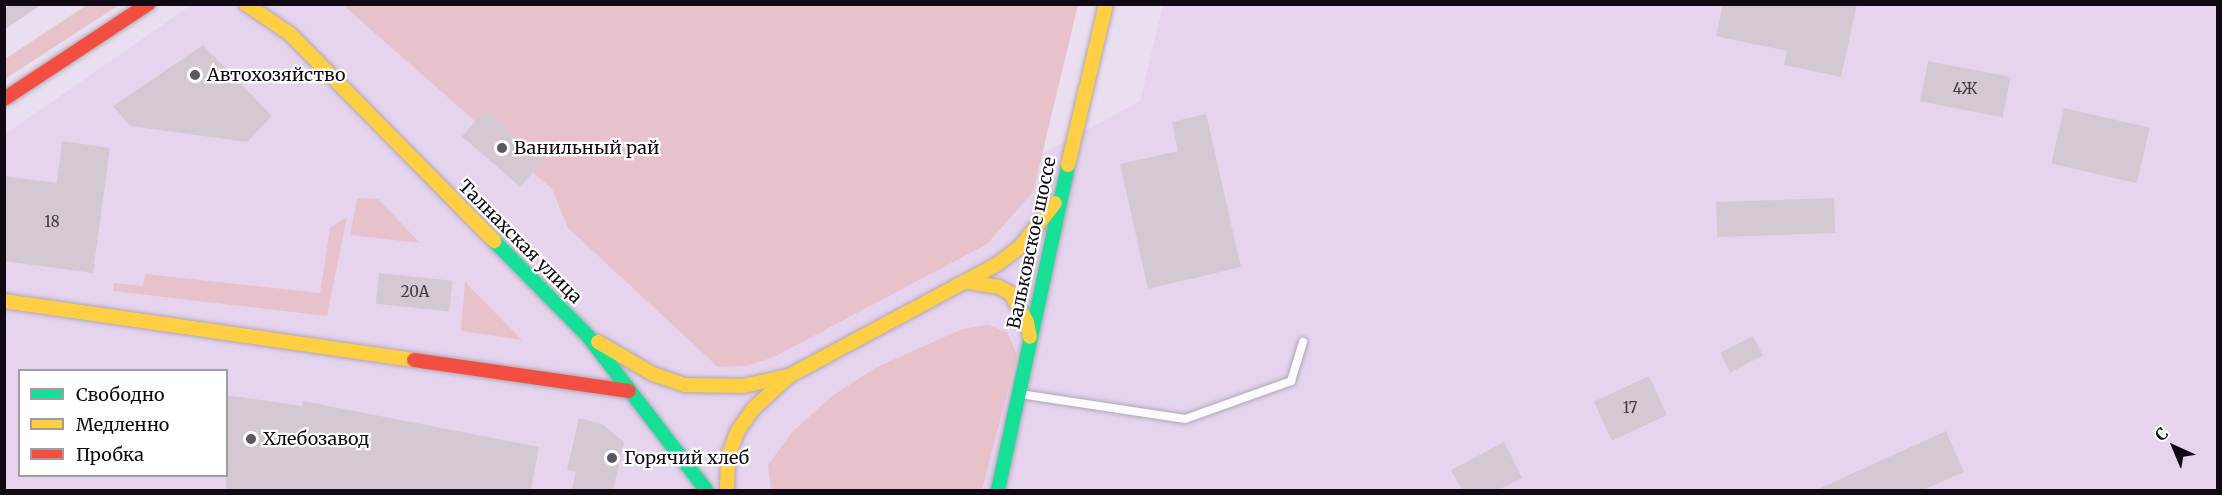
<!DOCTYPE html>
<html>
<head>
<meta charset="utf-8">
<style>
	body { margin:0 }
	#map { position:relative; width:2222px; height:495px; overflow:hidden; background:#eadff0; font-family:Merriweather,serif }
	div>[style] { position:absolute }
	.built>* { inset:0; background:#e6d4ef }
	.green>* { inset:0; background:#e8c2cb }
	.building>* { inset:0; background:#d4c8d3; transform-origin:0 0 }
	.roads { filter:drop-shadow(0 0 2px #afa7b4) drop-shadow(0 0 2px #afa7b4) }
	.lane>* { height:8px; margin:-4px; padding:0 4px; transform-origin:4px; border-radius:4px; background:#fcfafd }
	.fast>* { height:14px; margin:-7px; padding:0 7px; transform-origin:7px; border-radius:7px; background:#16e098 }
	.slow>* { height:14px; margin:-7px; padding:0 7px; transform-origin:7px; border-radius:7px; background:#ffcf43 }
	.jam>* { height:14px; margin:-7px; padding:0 7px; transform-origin:7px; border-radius:7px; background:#f24e42 }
	.dots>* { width:16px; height:16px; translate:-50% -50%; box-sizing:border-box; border:3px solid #fff; border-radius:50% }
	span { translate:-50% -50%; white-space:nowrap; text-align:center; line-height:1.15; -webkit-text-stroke:4.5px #fff; paint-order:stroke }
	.number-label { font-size:15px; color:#423a44 }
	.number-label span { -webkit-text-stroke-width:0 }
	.poi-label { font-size:18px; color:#110a14 }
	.left { translate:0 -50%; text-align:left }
	.street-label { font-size:18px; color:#110a14 }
	.frame { position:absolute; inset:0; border:6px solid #110a14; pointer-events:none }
	.legend { position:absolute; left:18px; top:369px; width:210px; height:108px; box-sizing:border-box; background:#fff; border:2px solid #a09da1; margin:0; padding:8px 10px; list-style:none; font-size:18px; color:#110a14 }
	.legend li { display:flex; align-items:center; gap:12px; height:30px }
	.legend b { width:30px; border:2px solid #a09da1 }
	.north { position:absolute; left:2144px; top:417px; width:60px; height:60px; -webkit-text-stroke:4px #fff; paint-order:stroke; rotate:316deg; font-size:16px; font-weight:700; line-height:24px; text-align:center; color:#110a14 }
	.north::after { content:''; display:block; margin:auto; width:21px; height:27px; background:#110a14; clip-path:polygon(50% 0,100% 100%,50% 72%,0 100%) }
</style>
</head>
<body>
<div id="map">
	<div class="built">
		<i style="clip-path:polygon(evenodd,191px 5px,367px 5px,746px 314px,1140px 101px,1163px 5px,2217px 5px,2217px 490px,5px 490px,4px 135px,191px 5px,20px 370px,226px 370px,226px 476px,20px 476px,20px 370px)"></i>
	</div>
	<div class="green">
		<i style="clip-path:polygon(87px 5px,119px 5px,5px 79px,5px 59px)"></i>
		<i style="clip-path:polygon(343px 5px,1078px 5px,1033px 192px,987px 244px,774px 357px,747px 366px,718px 367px,568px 228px,552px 189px)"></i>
		<i style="clip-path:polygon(357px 198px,378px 199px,420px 243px,350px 235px)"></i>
		<i style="clip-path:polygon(347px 217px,327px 316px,113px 291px,114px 283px,143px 286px,145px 274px,320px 293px,330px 228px)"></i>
		<i style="clip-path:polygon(465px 282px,522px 340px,461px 331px)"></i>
		<i style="clip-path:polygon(988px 325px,1007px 332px,1017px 355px,982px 490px,771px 490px,768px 465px,792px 432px,832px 396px,875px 368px,962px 329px)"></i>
	</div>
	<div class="building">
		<i style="clip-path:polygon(4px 4px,42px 4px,4px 30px)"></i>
		<i style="clip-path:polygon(1723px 4px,1857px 4px,1841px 77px,1784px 65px,1787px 51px,1716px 36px)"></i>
		<i style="clip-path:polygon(203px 45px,272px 116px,247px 142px,130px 126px,113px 106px)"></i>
		<i style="left:1928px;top:61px;width:84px;height:41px;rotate:11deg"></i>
		<i style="left:2064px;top:108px;width:88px;height:57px;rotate:13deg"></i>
		<i style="left:485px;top:110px;width:77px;height:35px;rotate:41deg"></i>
		<i style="clip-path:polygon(1206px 114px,1241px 267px,1148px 289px,1120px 164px,1178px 151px,1172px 122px)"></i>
		<i style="clip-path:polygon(62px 141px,110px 148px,93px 273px,4px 261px,4px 176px,57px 183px)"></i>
		<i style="left:1834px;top:198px;width:35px;height:118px;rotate:88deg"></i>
		<i style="left:379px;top:273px;width:74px;height:31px;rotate:6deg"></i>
		<i style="left:1753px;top:336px;width:22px;height:37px;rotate:63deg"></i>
		<i style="left:1649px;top:376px;width:43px;height:61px;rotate:65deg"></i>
		<i style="clip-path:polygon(226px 395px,302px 406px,303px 401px,539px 447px,531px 490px,226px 490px)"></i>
		<i style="clip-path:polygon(579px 418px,602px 424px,624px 442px,613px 490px,572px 490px,576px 472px,567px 470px)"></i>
		<i style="clip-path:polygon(1946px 431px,1964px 472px,1923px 490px,1816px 490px)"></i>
		<i style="clip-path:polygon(1504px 442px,1522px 478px,1498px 490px,1462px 490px,1451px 470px)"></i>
	</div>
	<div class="roads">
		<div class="lane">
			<i style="left:1020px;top:394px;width:167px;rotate:8.6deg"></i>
			<i style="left:1185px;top:419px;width:113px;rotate:-19.7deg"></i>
			<i style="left:1291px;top:381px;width:41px;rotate:-72.9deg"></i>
		</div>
		<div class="fast">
			<i style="left:494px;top:241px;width:134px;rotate:45.3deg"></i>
			<i style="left:588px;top:336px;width:194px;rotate:52.5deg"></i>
			<i style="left:998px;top:490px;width:332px;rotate:-77.8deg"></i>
		</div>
		<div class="slow">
			<i style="left:246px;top:4px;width:53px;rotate:34.3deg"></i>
			<i style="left:290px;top:34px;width:291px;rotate:45.4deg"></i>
			<i style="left:1068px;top:165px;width:165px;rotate:-76.7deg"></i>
			<i style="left:968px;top:282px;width:31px;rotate:9deg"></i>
			<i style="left:999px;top:287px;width:14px;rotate:30deg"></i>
			<i style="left:1011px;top:294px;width:32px;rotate:60deg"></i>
			<i style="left:1027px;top:322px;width:15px;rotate:79deg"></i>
			<i style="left:4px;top:301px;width:414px;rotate:8.2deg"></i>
			<i style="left:598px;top:342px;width:64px;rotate:30.2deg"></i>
			<i style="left:653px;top:374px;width:34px;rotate:19deg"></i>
			<i style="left:685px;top:385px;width:58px;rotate:1deg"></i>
			<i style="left:743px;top:386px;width:46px;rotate:-12.5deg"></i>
			<i style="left:727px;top:490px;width:34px;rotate:-88deg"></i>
			<i style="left:728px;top:456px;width:26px;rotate:-69deg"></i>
			<i style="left:737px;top:432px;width:29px;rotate:-55deg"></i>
			<i style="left:754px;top:408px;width:47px;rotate:-42.4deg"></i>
			<i style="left:789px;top:376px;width:235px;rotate:-28.2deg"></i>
			<i style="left:996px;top:265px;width:30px;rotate:-37deg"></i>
			<i style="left:1020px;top:247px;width:56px;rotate:-51.5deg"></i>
		</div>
		<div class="jam">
			<i style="left:4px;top:99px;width:173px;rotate:-33.4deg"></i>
			<i style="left:414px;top:360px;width:217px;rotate:8.2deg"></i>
		</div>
	</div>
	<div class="dots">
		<i style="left:195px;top:75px;background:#5d5561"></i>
		<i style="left:502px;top:148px;background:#5d5561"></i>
		<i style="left:251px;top:439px;background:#5d5561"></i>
		<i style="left:612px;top:458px;background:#5d5561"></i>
	</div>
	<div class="number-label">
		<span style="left:1965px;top:89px">4Ж</span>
		<span style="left:52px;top:222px">18</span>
		<span style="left:415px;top:292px">20А</span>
		<span style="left:1630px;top:408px">17</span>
	</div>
	<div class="poi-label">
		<span class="left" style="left:207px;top:75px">Автохозяйство</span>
		<span class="left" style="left:514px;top:148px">Ванильный рай</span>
		<span class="left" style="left:263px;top:439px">Хлебозавод</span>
		<span class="left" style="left:624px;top:458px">Горячий хлеб</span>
	</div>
	<div class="street-label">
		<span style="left:520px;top:242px;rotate:45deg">Талнахская улица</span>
		<span style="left:1032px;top:243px;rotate:-78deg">Вальковское шоссе</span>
	</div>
	<div class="frame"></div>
	<ul class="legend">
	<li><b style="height:8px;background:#16e098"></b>Свободно</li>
	<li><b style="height:8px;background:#ffcf43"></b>Медленно</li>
	<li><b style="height:8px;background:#f24e42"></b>Пробка</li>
	</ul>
	<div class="north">С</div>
</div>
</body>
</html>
